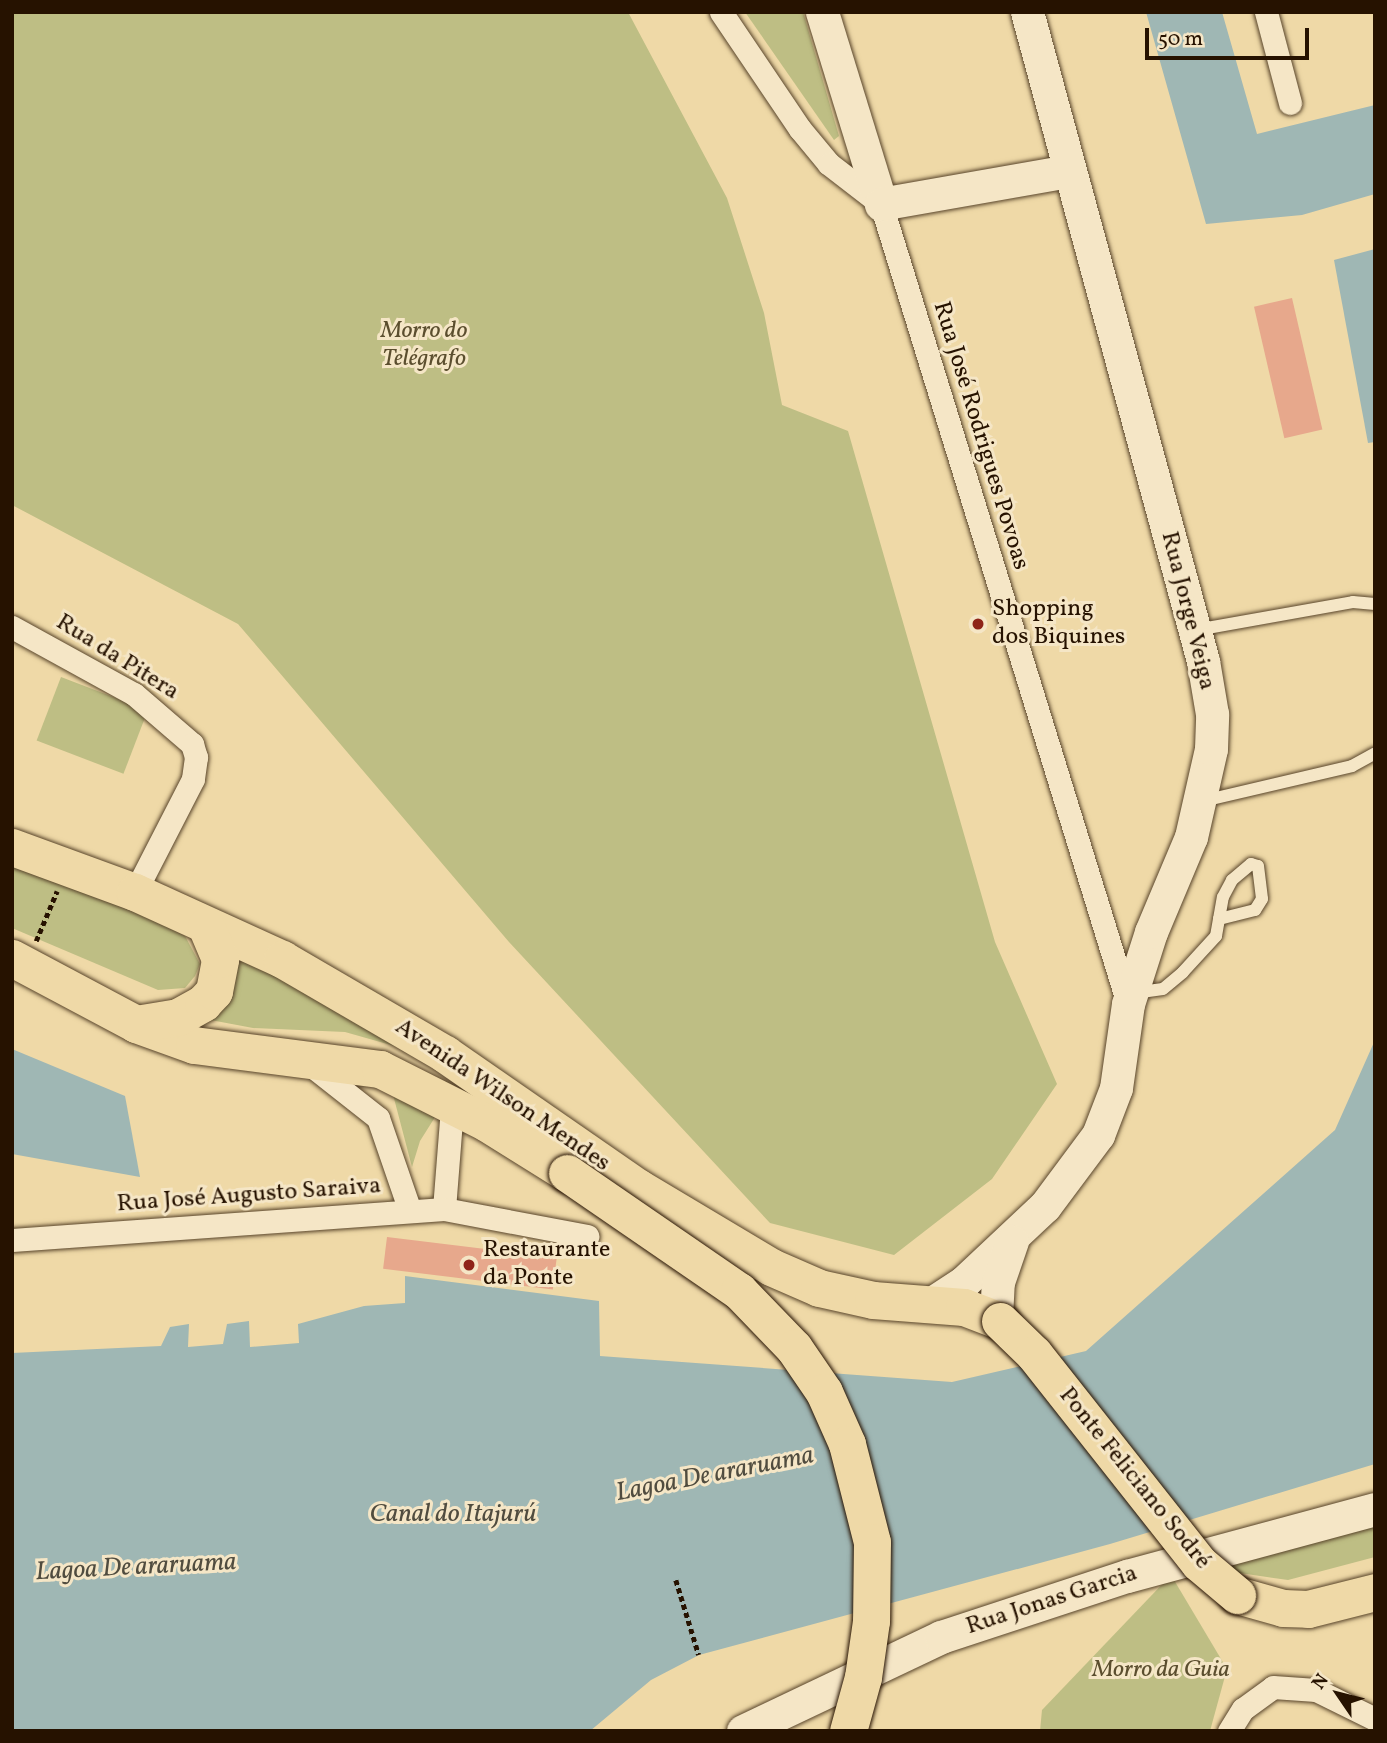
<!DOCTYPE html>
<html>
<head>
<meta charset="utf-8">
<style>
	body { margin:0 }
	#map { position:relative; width:1387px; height:1743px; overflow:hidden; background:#efd9a7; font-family:Vollkorn,serif }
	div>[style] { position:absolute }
	.green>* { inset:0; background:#bebe84; transform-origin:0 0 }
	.water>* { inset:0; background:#9fb7b4 }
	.building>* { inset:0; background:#e7a88c; transform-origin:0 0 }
	.path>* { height:4.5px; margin-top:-2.25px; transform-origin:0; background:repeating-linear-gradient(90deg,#261200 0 5px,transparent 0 8.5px) }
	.roads { filter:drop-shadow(0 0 2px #58442a) drop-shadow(0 0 2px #58442a) }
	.lane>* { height:12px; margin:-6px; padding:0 6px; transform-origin:6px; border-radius:6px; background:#f5e6c6 }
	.street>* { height:23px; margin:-11.5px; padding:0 11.5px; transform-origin:11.5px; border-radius:11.5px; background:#f5e6c6 }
	.secondary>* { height:33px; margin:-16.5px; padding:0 16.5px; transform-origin:16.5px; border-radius:16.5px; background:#f5e6c6 }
	.primary>* { height:37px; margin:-18.5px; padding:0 18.5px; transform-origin:18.5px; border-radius:18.5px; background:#efd9a7 }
	.bridges { filter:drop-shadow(0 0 2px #261200) drop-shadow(0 0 2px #261200) }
	.primary-bridge>* { height:37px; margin:-18.5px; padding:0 18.5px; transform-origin:18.5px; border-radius:18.5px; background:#efd9a7 }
	.dots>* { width:19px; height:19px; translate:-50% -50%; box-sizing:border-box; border:4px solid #f5e6c6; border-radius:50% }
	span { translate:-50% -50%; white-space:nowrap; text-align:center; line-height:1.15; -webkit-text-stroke:6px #f5e6c6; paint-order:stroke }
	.park-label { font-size:24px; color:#5b4e2e; font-style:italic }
	.street-label { font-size:24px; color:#261200 }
	.poi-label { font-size:24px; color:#261200 }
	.left { translate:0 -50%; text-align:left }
	.water-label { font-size:26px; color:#504c3f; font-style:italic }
	.frame { position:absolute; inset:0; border:14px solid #261200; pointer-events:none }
	.north { position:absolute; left:1303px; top:1659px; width:70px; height:70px; -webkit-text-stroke:5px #f5e6c6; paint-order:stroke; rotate:305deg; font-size:19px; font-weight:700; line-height:28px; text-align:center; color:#261200 }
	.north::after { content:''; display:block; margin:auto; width:24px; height:32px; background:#261200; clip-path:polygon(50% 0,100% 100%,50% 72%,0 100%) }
	.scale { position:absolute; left:1145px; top:28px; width:164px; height:32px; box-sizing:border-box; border:4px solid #261200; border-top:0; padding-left:9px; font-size:21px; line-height:24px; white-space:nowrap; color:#261200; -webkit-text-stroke:5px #f5e6c6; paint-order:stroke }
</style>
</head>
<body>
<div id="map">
	<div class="green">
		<i style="clip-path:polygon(12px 12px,628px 12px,727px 198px,764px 313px,782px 405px,848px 431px,995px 942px,1057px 1084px,992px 1179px,894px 1255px,770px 1223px,509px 942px,238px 624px,12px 505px)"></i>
		<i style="clip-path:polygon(745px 12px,803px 12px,839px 136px,834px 140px)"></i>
		<i style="left:61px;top:677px;width:93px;height:68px;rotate:21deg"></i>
		<i style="clip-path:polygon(12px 862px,153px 917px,185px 936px,200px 964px,195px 976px,185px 988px,158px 990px,12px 928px)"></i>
		<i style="clip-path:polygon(234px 944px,426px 1055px,345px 1032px,253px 1028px,200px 1018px)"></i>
		<i style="clip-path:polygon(391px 1087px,437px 1114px,420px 1141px,412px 1167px)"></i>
		<i style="clip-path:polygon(1375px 1519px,1375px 1557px,1288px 1580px,1233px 1572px,1227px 1558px)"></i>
		<i style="clip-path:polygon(1171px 1575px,1227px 1669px,1210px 1731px,1040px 1731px,1042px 1710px)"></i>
	</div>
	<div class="water">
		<i style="clip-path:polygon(1146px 12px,1222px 12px,1257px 134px,1375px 105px,1375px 194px,1302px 215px,1206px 224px)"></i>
		<i style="clip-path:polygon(1375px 249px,1375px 442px,1368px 443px,1334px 260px)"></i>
		<i style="clip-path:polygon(1375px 1040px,1375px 1464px,1110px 1544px,699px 1655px,651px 1680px,590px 1731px,12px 1731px,12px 1353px,161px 1346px,170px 1327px,189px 1324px,188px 1347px,223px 1344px,227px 1324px,249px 1321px,250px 1347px,299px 1343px,298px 1324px,364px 1306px,405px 1303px,405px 1276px,599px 1301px,600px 1356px,952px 1382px,1086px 1351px,1335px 1130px)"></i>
		<i style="clip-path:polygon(12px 1049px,125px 1096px,140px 1177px,12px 1154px)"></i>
	</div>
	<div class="building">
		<i style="left:1292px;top:298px;width:135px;height:39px;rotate:77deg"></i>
		<i style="left:387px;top:1237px;width:171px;height:32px;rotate:7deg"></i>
	</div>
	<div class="path">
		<i style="left:36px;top:941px;width:54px;rotate:-67.2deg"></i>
		<i style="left:676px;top:1580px;width:78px;rotate:73deg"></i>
	</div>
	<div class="roads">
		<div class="lane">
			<i style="left:1196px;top:630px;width:159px;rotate:-10.1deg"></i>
			<i style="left:1353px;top:602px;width:22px;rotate:5deg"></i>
			<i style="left:1203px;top:801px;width:153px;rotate:-13.2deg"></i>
			<i style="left:1352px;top:766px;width:26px;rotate:-29deg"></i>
			<i style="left:1134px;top:993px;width:29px;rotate:-8deg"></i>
			<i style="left:1163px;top:989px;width:26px;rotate:-40deg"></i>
			<i style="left:1183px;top:972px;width:49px;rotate:-47.5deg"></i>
			<i style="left:1216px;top:936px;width:17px;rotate:-80deg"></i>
			<i style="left:1219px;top:919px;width:22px;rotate:-80deg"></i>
			<i style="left:1223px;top:897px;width:19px;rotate:-62deg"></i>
			<i style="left:1232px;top:880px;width:25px;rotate:-40deg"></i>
			<i style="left:1251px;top:864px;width:7px;rotate:16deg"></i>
			<i style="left:1258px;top:866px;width:33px;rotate:83deg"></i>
			<i style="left:1262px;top:899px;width:13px;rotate:122deg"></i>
			<i style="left:1255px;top:910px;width:37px;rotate:166deg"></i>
		</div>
		<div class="street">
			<i style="left:721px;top:12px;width:141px;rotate:56deg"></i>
			<i style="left:800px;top:129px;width:45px;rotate:50.4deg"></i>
			<i style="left:829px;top:164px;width:66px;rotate:37.6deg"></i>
			<i style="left:881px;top:204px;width:837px;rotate:72.84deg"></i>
			<i style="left:1266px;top:12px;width:94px;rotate:75.2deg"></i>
			<i style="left:12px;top:627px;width:139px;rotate:28.8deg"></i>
			<i style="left:134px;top:694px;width:77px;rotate:40.8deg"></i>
			<i style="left:192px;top:744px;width:14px;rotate:73deg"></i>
			<i style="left:196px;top:757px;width:22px;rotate:98deg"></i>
			<i style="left:193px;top:779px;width:127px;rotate:117.2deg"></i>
			<i style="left:312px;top:1066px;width:84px;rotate:38.2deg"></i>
			<i style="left:378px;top:1118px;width:98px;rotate:71deg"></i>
			<i style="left:444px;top:1209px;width:102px;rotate:-85.5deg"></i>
			<i style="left:12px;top:1240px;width:433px;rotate:-4.1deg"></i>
			<i style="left:444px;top:1209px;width:146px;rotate:10.7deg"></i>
			<i style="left:1229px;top:1731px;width:26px;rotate:-58deg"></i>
			<i style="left:1243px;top:1709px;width:37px;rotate:-36deg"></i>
			<i style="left:1273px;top:1687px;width:43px;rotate:4deg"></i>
			<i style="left:1316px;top:1690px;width:66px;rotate:26.2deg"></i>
		</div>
		<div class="secondary">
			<i style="left:822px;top:12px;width:201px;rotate:72.9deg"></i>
			<i style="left:881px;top:204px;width:191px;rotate:-10deg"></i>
			<i style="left:929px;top:1305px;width:42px;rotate:-33.3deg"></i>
			<i style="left:964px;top:1282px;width:111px;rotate:-43.2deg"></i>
			<i style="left:1045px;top:1206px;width:89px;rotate:-53.3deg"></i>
			<i style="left:1098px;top:1135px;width:50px;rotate:-69deg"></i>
			<i style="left:1116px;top:1088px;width:85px;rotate:-81.9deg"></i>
			<i style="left:1128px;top:1004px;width:76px;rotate:-72.3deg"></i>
			<i style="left:1151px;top:932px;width:103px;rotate:-67.2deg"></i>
			<i style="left:1191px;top:837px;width:90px;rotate:-77.2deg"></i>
			<i style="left:1211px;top:749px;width:35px;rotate:-88deg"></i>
			<i style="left:1212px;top:714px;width:54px;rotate:-99.6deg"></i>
			<i style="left:1203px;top:661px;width:672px;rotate:-105.17deg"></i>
			<i style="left:996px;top:1317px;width:35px;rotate:-87deg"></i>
			<i style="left:998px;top:1282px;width:43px;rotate:-71.1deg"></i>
			<i style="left:743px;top:1731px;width:219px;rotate:-25.4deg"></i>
			<i style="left:941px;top:1637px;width:196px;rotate:-18.2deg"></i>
			<i style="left:1127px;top:1576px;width:257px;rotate:-15.1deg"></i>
		</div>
		<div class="primary">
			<i style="left:12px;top:847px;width:131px;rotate:20.1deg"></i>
			<i style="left:135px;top:892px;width:162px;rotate:24.5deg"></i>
			<i style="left:282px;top:959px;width:189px;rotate:30.2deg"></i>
			<i style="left:445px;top:1054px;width:234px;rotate:34.7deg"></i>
			<i style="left:637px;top:1187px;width:156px;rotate:30.8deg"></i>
			<i style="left:771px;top:1267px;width:52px;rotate:23.6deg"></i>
			<i style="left:819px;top:1288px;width:55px;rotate:12.5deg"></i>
			<i style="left:873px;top:1300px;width:91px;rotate:4.4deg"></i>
			<i style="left:964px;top:1307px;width:39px;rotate:21deg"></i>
			<i style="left:12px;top:958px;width:140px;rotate:28deg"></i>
			<i style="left:136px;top:1024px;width:62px;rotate:19.9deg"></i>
			<i style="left:194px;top:1045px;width:188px;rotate:7.4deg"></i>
			<i style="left:380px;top:1069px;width:120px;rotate:26.8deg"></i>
			<i style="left:487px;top:1123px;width:94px;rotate:32deg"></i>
			<i style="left:136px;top:1024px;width:43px;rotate:-9.5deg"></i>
			<i style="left:178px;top:1017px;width:29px;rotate:-29deg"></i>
			<i style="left:203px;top:1003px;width:16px;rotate:-47deg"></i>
			<i style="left:214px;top:991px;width:33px;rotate:-79deg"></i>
			<i style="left:220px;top:959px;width:36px;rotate:-113deg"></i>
			<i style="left:1237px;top:1595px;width:48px;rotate:15.8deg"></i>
			<i style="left:1283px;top:1608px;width:25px;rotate:2deg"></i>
			<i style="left:1308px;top:1609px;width:69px;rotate:-14.2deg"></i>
		</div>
	</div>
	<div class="bridges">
		<div class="primary-bridge">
			<i style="left:567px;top:1173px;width:209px;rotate:34.5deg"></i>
			<i style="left:739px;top:1291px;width:79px;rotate:46deg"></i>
			<i style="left:794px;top:1348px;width:53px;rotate:55.7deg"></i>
			<i style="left:824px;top:1392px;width:57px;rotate:66.1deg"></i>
			<i style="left:847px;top:1444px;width:101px;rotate:75.7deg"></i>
			<i style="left:872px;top:1542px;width:79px;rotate:90.7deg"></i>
			<i style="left:871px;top:1621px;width:57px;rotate:98.1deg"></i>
			<i style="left:863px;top:1677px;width:56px;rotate:105.5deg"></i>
			<i style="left:1000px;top:1321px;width:47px;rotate:44.1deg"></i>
			<i style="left:1034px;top:1354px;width:266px;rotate:51.7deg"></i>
			<i style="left:1199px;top:1563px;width:50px;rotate:40.1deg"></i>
		</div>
	</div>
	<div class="dots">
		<i style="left:978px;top:624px;background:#8f2418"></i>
		<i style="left:469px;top:1265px;background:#8f2418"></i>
	</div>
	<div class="park-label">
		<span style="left:424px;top:346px">Morro do<br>Telégrafo</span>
		<span style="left:1161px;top:1671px">Morro da Guia</span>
	</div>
	<div class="street-label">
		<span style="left:980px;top:436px;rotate:73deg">Rua José Rodrigues Povoas</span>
		<span style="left:1187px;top:611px;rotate:76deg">Rua Jorge Veiga</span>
		<span style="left:117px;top:658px;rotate:32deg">Rua da Pitera</span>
		<span style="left:502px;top:1096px;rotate:34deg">Avenida Wilson Mendes</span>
		<span style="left:249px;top:1196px;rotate:-4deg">Rua José Augusto Saraiva</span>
		<span style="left:1134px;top:1479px;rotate:51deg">Ponte Feliciano Sodré</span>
		<span style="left:1052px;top:1601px;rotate:-18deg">Rua Jonas Garcia</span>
	</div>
	<div class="poi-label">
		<span class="left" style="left:992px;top:624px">Shopping<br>dos Biquines</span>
		<span class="left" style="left:483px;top:1265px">Restaurante<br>da Ponte</span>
	</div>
	<div class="water-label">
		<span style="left:715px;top:1475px;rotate:-11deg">Lagoa De araruama</span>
		<span style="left:453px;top:1515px">Canal do Itajurú</span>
		<span style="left:136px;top:1568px;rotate:-3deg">Lagoa De araruama</span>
	</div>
	<div class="frame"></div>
	<div class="north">N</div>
	<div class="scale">50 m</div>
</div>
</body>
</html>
